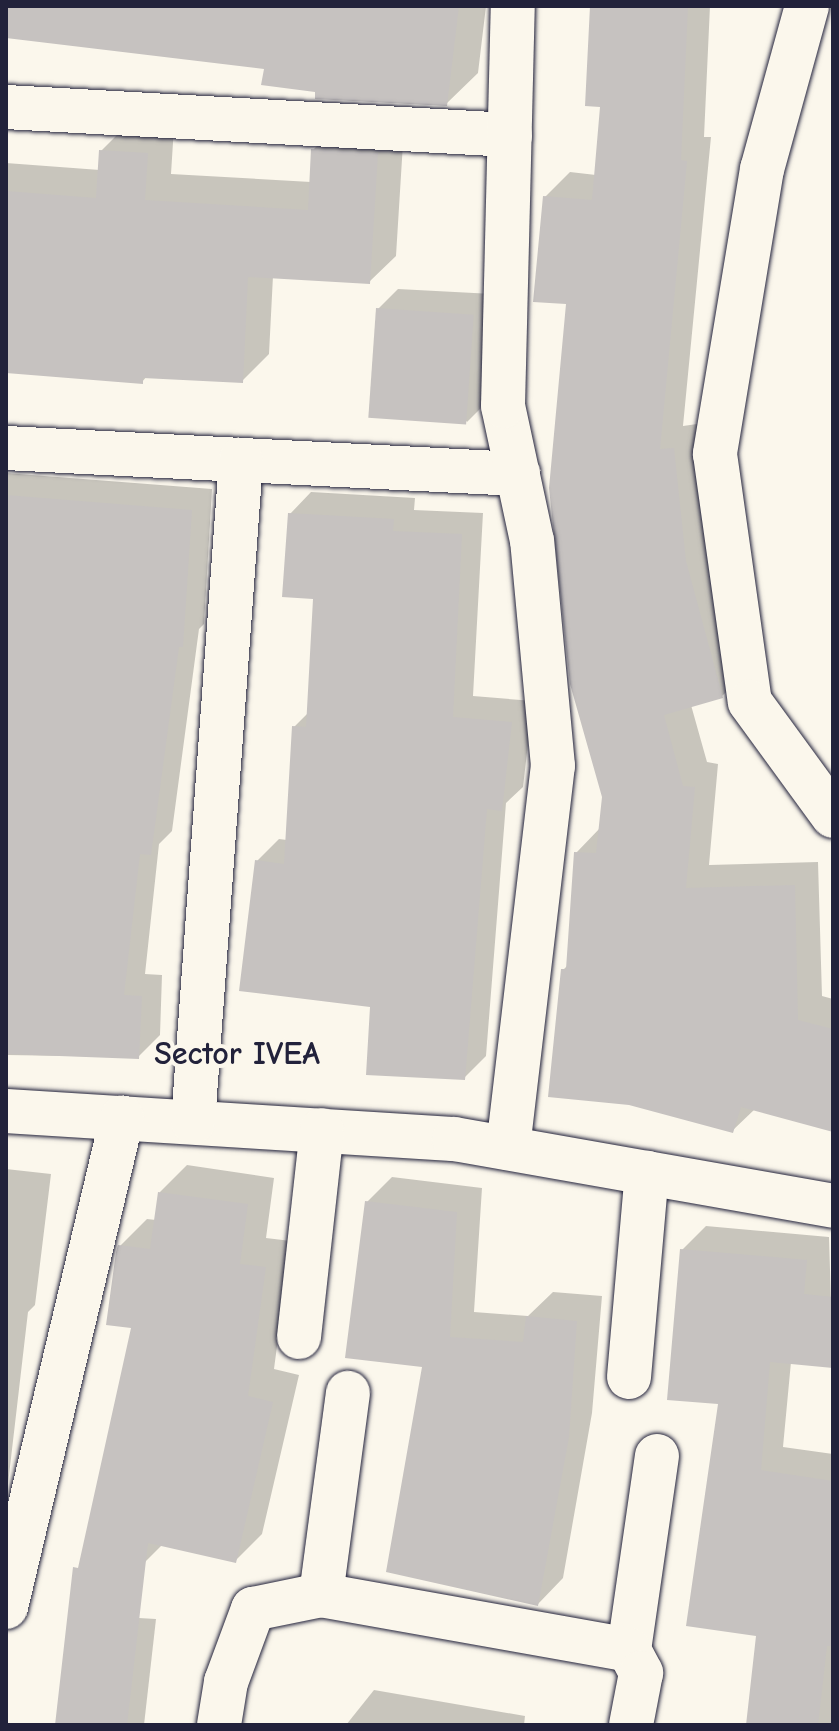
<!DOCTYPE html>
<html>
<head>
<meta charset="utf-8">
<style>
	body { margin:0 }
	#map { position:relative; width:839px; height:1731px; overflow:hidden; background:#fbf7ec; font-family:"Comic Neue",sans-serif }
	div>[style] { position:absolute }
	.shadow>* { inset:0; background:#0003 }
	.building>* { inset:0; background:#c6c2c0; transform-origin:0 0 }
	.roads { filter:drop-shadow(0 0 2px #22223b) drop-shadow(0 0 2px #22223b) }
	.minor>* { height:44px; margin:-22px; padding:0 22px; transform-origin:22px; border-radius:22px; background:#fbf7ec }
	span { translate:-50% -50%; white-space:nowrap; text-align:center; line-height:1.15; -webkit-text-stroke:8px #fbf7ec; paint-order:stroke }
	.quarter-label { font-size:32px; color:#22223b; font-weight:700 }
	.frame { position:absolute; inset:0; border:8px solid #22223b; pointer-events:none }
</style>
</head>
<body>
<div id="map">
	<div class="shadow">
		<i style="clip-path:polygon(6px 6px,486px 6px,478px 73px,446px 104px,317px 90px,266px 67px,6px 36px)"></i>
		<i style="clip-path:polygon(599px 6px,710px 6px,704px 137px,711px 137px,683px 426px,697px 424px,709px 536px,747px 672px,722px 696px,691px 705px,707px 762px,718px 764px,709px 865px,818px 862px,822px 996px,833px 999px,833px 1124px,755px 1109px,732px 1131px,563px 970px,569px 964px,576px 853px,601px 827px,604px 797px,568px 303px,545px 197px,570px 172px,596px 175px,602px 105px)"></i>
		<i style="clip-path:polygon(340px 123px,404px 127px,396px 256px,369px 282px,273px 276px,269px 354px,242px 381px,147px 376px,142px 382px,6px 371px,6px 163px,100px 170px,101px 151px,128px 124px,174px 127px,171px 174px,311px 182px,313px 150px)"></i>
		<i style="clip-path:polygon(398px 289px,493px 294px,488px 401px,467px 422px,378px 309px)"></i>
		<i style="clip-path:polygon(6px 473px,212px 489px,204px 624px,199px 629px,172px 831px,159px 844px,145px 974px,162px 975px,160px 1035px,138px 1057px,6px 1055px)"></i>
		<i style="clip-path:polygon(311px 492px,415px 498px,414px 510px,483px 513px,473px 696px,533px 701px,523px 787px,506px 803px,486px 1056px,464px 1078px,372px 1005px,257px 861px,279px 839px,287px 840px,294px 727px,309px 712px,315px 597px,290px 514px)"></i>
		<i style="clip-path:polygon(187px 1165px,274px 1178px,266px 1238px,291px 1241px,274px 1369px,299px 1375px,262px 1534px,235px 1561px,163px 1544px,145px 1562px,134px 1326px,120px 1246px,147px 1219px,156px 1220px,160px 1192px)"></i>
		<i style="clip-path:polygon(6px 1169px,51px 1174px,35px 1305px,28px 1312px,6px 1501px)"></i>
		<i style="clip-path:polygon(392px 1177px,482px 1188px,474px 1312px,528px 1316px,553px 1292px,602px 1296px,592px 1413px,563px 1578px,538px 1604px,425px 1366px,367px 1202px)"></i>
		<i style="clip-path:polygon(706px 1226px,829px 1237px,833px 1366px,791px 1362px,783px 1447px,833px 1454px,833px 1725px,748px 1725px,759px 1634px,721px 1402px,682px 1250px)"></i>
		<i style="clip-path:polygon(88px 1615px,156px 1619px,144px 1725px,57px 1725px)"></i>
		<i style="clip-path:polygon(374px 1690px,525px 1716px,524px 1725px,346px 1725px)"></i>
	</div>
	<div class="building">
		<i style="clip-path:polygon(6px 6px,459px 6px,447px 106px,315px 99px,315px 92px,261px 85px,264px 69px,6px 38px)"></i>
		<i style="clip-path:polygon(590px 6px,688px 6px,681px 160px,687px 161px,660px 449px,674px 448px,686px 561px,723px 698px,664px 715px,683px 786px,695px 787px,686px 888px,795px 885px,798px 1020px,833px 1029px,833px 1132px,741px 1107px,733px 1133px,629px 1105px,548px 1097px,561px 969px,566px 969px,574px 852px,596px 853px,602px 797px,570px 684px,549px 488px,566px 304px,533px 302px,543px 196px,592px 200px,600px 107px,585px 106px)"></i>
		<i style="clip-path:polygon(311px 149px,378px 153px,370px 284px,248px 277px,243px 383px,143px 378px,143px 384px,6px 373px,6px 191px,96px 198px,99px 150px,148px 153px,145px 200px,308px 210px)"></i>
		<i style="left:376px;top:308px;width:98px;height:110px;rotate:4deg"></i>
		<i style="clip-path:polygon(6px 495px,192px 510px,183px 647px,179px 647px,151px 855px,140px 854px,124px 995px,142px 996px,139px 1059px,6px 1054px)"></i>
		<i style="clip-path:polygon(288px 513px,394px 519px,393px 531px,462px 534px,453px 717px,512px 722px,502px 811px,487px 809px,465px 1080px,366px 1075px,370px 1007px,239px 991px,255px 860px,284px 864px,292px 726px,306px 727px,313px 599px,282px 597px)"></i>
		<i style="clip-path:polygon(158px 1192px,248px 1204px,240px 1264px,266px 1267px,248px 1396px,273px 1402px,236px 1563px,148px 1543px,127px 1725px,55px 1725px,73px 1567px,78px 1568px,131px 1328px,106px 1325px,116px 1252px,118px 1245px,150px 1249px)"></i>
		<i style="clip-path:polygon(365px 1201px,457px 1212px,450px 1337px,523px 1342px,526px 1316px,577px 1321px,569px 1437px,538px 1606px,386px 1572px,422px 1367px,345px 1358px)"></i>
		<i style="clip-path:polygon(680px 1249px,807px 1260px,804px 1294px,833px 1297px,833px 1368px,770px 1362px,761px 1470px,833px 1481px,833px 1646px,827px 1646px,818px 1725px,746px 1725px,756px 1636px,686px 1626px,718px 1404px,667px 1400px)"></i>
	</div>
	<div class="roads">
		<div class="minor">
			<i style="left:807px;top:6px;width:169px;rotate:105.4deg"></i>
			<i style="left:762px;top:169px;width:289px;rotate:99.4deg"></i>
			<i style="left:715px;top:454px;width:250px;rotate:82deg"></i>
			<i style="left:750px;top:702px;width:141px;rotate:53.9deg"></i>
			<i style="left:6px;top:107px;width:505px;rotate:3.18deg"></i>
			<i style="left:6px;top:448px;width:513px;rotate:2.91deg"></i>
			<i style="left:6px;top:1111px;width:449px;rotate:3.6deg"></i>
			<i style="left:454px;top:1139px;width:385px;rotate:10deg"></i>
			<i style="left:193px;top:1122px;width:664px;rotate:-85.85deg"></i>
			<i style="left:508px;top:1148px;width:385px;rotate:-83.3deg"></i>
			<i style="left:553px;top:766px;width:226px;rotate:-95.3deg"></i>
			<i style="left:532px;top:541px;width:138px;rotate:-102.1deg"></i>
			<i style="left:503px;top:406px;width:400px;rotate:-88.6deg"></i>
			<i style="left:299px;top:1337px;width:208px;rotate:-83.7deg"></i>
			<i style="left:629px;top:1377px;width:205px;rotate:-85deg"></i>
			<i style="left:321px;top:1595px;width:204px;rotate:-82.4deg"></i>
			<i style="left:6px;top:1607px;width:503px;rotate:-76.66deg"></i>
			<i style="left:629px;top:1650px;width:196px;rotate:-81.8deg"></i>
			<i style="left:219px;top:1725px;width:44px;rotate:-80.8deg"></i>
			<i style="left:226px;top:1682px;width:78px;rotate:-69.7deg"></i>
			<i style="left:253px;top:1609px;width:69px;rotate:-11.6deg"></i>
			<i style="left:321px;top:1595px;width:313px;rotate:10.1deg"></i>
			<i style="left:629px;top:1650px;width:26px;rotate:62deg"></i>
			<i style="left:641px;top:1673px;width:53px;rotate:100.9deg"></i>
		</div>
	</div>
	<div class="quarter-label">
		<span style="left:237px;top:1054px">Sector IVEA</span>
	</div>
	<div class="frame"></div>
</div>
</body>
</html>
